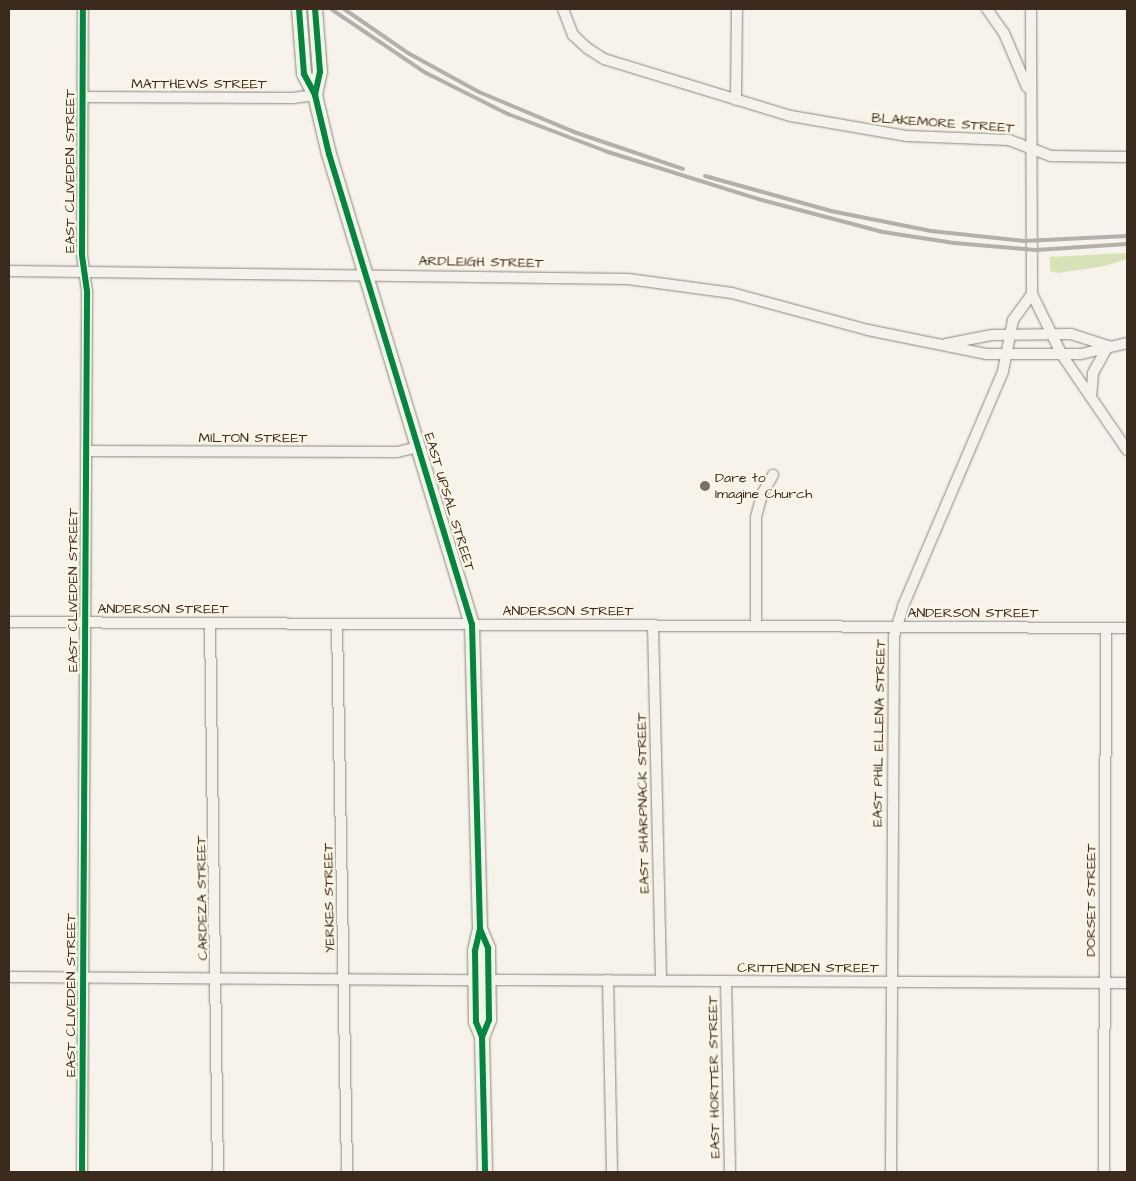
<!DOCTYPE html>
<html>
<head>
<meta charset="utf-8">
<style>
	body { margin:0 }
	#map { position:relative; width:1136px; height:1181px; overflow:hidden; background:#f7f3ea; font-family:"Architects Daughter",sans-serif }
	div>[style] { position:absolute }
	.green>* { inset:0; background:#d7e2b6 }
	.roads { filter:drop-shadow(0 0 1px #8b867f) drop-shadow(0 0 1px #8b867f) }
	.street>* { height:10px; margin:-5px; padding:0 5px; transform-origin:5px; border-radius:5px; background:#f5f2ec }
	.secondary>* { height:14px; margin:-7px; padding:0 7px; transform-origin:7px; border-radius:7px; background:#f5f2ec }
	.rail>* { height:4px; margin:-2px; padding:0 2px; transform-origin:2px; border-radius:2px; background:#b3afa9 }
	.cycleway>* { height:6px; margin:-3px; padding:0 3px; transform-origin:3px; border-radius:3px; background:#00873e }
	.dots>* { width:14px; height:14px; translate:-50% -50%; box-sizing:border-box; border:2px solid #fcf5e5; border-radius:50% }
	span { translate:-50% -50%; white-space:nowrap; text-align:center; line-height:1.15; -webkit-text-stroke:4.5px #fcf5e5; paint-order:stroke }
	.street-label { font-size:14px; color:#3b2a1e }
	.poi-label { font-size:14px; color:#3b2a1e }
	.left { translate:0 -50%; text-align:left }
	.frame { position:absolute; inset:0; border:10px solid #3b2a1e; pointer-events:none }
</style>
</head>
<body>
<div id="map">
	<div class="green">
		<i style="clip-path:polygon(1127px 253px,1127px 259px,1105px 266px,1058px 273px,1050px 271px,1050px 257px)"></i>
	</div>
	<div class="roads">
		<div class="street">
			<i style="left:563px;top:9px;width:28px;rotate:69deg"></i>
			<i style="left:573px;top:35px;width:19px;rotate:43deg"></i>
			<i style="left:587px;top:48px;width:20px;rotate:33deg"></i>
			<i style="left:604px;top:59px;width:195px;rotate:17deg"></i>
			<i style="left:791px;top:116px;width:118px;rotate:9.8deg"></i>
			<i style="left:907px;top:136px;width:102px;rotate:2.2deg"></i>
			<i style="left:1009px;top:140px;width:45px;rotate:20.9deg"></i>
			<i style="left:1051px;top:156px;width:76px;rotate:0.8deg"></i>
			<i style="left:987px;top:9px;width:29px;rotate:55deg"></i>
			<i style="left:1004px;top:33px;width:59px;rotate:66.9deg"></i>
			<i style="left:1031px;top:9px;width:285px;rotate:89.8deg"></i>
			<i style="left:1032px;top:294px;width:68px;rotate:63.8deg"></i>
			<i style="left:1062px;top:355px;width:115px;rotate:55.6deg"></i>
			<i style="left:83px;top:97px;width:210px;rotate:0.3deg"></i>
			<i style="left:293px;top:98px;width:22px;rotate:-8deg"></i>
			<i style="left:736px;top:100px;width:91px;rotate:-89.4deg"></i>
			<i style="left:9px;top:271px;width:619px;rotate:0.74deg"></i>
			<i style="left:628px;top:279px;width:105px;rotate:7.7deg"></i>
			<i style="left:732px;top:293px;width:141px;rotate:15.2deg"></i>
			<i style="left:868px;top:330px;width:120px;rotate:11.5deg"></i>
			<i style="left:986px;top:354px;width:95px"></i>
			<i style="left:1081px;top:354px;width:47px;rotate:-13.4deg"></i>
			<i style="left:946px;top:344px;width:47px;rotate:-11.1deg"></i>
			<i style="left:992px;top:335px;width:79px;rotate:-0.7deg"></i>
			<i style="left:1071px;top:334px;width:39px;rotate:18deg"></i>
			<i style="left:1091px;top:397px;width:24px;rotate:-85deg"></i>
			<i style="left:1093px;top:373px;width:31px;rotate:-61deg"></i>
			<i style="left:86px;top:451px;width:311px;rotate:0.2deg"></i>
			<i style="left:397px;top:452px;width:23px;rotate:-13deg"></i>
			<i style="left:9px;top:622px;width:1118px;rotate:0.31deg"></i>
			<i style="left:210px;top:623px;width:549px;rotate:89.17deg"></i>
			<i style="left:337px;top:624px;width:548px;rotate:88.95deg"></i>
			<i style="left:653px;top:625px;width:355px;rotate:88.7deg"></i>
			<i style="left:756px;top:626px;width:109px;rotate:-90deg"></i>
			<i style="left:756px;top:517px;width:24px;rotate:-75deg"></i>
			<i style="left:762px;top:494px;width:22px;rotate:-60deg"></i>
			<i style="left:9px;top:977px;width:466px;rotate:0.4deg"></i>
			<i style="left:489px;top:980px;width:638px;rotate:0.27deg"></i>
			<i style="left:608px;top:980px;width:192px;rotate:88.8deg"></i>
			<i style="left:726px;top:981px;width:191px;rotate:88.8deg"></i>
			<i style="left:82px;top:1172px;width:881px;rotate:-89.67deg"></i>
			<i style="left:87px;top:291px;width:37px;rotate:-98deg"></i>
			<i style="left:82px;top:254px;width:245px;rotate:-89.8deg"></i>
			<i style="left:891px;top:1172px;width:536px;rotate:-89.68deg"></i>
			<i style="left:894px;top:636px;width:31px;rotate:-73deg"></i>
			<i style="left:903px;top:606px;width:255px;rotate:-66.9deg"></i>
			<i style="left:1003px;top:371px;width:52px;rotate:-78.9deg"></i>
			<i style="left:1013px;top:320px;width:32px;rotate:-54deg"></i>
			<i style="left:1104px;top:1172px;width:544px;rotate:-89.79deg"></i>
		</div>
		<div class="secondary">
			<i style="left:299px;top:9px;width:65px;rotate:85.6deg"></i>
			<i style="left:304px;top:74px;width:24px;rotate:62deg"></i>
			<i style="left:315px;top:95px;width:61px;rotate:76.7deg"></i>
			<i style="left:329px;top:154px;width:491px;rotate:73.1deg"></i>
			<i style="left:472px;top:624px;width:305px;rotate:88.5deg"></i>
			<i style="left:480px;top:929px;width:23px;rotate:103deg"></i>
			<i style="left:475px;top:951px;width:71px;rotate:89.2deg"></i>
			<i style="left:476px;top:1022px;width:16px;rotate:68deg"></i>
			<i style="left:482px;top:1037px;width:135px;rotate:88.7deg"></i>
			<i style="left:315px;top:95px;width:24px;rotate:-78deg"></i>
			<i style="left:320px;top:72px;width:63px;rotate:-94.5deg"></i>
			<i style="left:480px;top:929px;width:21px;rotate:67deg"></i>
			<i style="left:488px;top:948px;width:72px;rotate:89.2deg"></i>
			<i style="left:489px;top:1020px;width:18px;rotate:112deg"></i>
		</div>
	</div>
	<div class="rail">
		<i style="left:331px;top:9px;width:115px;rotate:34deg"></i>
		<i style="left:426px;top:73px;width:92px;rotate:26.6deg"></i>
		<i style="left:508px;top:114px;width:107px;rotate:20.8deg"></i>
		<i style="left:608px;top:152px;width:157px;rotate:17.4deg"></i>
		<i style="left:758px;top:199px;width:129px;rotate:14.8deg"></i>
		<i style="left:883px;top:232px;width:72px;rotate:8.8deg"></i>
		<i style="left:954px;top:243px;width:82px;rotate:4.9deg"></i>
		<i style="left:1036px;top:250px;width:91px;rotate:-3.8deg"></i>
		<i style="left:344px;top:9px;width:78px;rotate:34.5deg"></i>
		<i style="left:408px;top:53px;width:81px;rotate:28.8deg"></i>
		<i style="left:479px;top:92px;width:103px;rotate:22.8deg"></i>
		<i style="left:574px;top:132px;width:115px;rotate:18.7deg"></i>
		<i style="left:705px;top:176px;width:131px;rotate:15.5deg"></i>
		<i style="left:831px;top:211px;width:102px;rotate:11.3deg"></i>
		<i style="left:931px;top:231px;width:94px;rotate:6.1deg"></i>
		<i style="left:1024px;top:241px;width:103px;rotate:-2.8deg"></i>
	</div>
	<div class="cycleway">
		<i style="left:299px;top:9px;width:65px;rotate:85.6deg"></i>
		<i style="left:304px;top:74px;width:24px;rotate:62deg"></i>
		<i style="left:315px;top:95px;width:61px;rotate:76.7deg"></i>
		<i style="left:329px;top:154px;width:491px;rotate:73.1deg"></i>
		<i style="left:472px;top:624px;width:305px;rotate:88.5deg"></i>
		<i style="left:480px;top:929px;width:23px;rotate:103deg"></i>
		<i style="left:475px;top:951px;width:71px;rotate:89.2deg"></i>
		<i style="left:476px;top:1022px;width:16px;rotate:68deg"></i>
		<i style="left:482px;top:1037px;width:135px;rotate:88.7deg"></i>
		<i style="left:315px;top:95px;width:24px;rotate:-78deg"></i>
		<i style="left:320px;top:72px;width:63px;rotate:-94.5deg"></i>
		<i style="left:480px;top:929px;width:21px;rotate:67deg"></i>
		<i style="left:488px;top:948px;width:72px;rotate:89.2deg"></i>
		<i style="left:489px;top:1020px;width:18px;rotate:112deg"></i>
		<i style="left:82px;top:1172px;width:881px;rotate:-89.67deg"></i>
		<i style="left:87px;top:291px;width:37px;rotate:-98deg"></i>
		<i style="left:82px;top:254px;width:245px;rotate:-89.8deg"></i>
	</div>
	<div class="dots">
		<i style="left:705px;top:486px;background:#7d7065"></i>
	</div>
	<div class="street-label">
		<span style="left:199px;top:84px">MATTHEWS STREET</span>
		<span style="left:943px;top:123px;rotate:4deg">BLAKEMORE STREET</span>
		<span style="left:70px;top:171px;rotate:-90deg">EAST CLIVEDEN STREET</span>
		<span style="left:481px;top:262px;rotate:1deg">ARDLEIGH STREET</span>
		<span style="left:253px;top:438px">MILTON STREET</span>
		<span style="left:449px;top:502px;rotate:73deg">EAST UPSAL STREET</span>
		<span style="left:73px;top:590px;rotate:-90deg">EAST CLIVEDEN STREET</span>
		<span style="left:163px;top:609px">ANDERSON STREET</span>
		<span style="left:568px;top:611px">ANDERSON STREET</span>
		<span style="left:973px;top:613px">ANDERSON STREET</span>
		<span style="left:879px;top:733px;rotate:-89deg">EAST PHIL ELLENA STREET</span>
		<span style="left:643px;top:803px;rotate:-91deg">EAST SHARPNACK STREET</span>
		<span style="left:202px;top:898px;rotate:-91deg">CARDEZA STREET</span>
		<span style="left:329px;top:898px;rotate:-91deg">YERKES STREET</span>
		<span style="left:1091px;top:900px;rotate:-90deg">DORSET STREET</span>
		<span style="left:808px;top:968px">CRITTENDEN STREET</span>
		<span style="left:71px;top:995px;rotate:-90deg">EAST CLIVEDEN STREET</span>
		<span style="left:714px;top:1077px;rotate:-91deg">EAST HORTTER STREET</span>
	</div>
	<div class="poi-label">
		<span class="left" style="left:715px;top:486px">Dare to<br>Imagine Church</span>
	</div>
	<div class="frame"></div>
</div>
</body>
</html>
